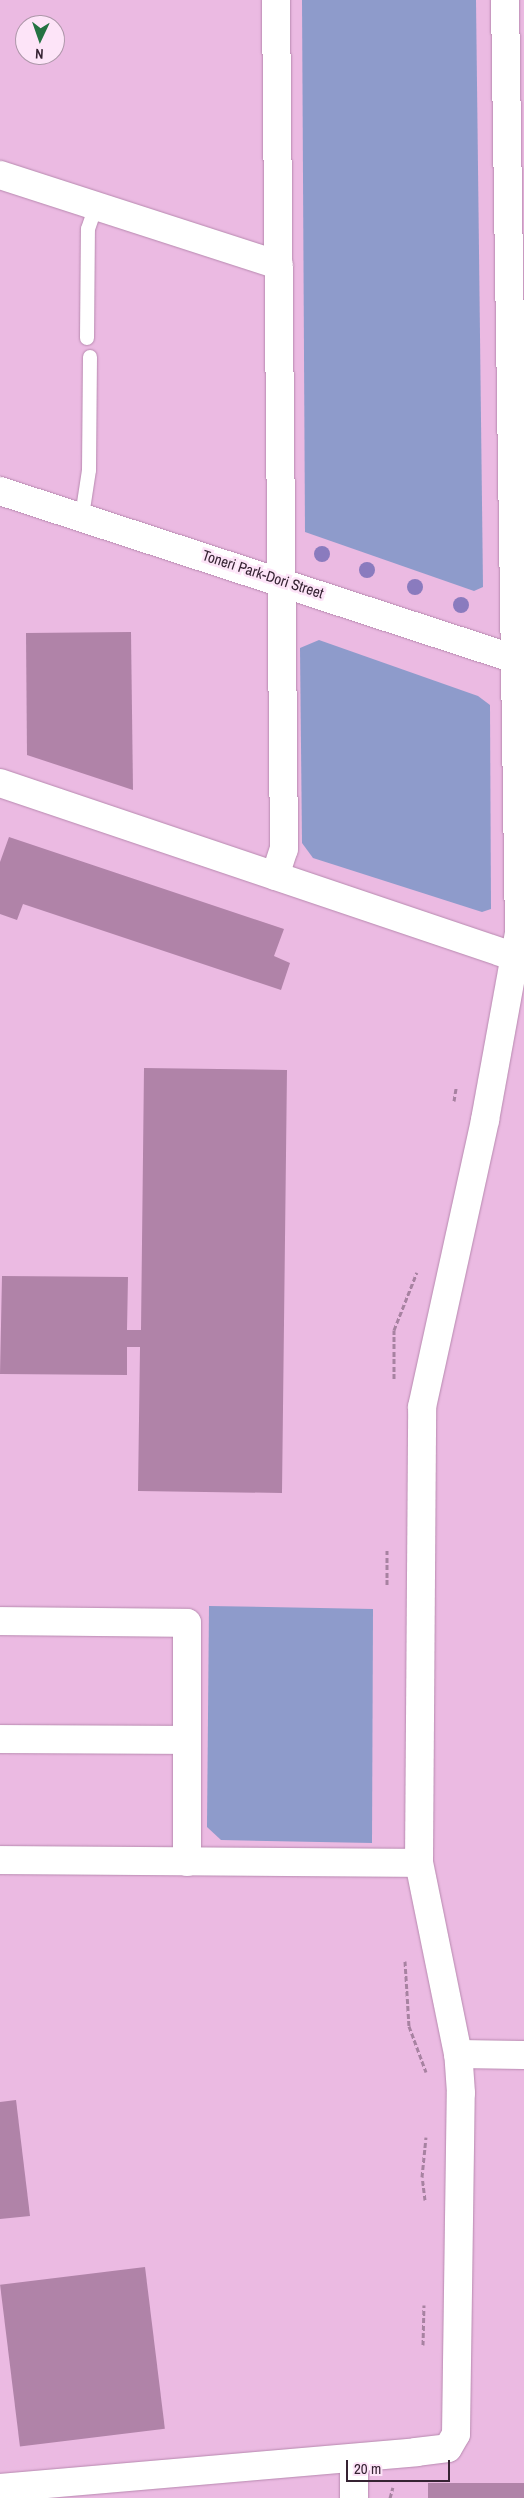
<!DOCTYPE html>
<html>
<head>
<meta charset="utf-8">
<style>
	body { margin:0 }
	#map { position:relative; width:524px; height:2498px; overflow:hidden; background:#ebbae2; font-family:"Archivo Narrow",sans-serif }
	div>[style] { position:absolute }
	.green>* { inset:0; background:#8e9bcb }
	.building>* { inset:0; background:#b083a8; transform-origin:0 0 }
	.path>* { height:3px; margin-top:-1.5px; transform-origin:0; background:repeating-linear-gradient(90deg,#a782a1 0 5px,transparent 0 7.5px) }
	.roads { filter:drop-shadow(0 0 1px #b789af) drop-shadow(0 0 1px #b789af) }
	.lane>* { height:14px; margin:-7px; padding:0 7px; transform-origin:7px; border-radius:7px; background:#fff }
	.street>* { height:28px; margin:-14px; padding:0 14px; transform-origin:14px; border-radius:14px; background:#fff }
	.secondary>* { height:28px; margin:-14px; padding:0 14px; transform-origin:14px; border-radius:14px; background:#fff }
	.trees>* { width:16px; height:16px; margin:-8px; border-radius:50%; background:#8a7bbe }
	span { translate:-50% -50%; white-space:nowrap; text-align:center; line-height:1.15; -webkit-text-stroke:5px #fde4f8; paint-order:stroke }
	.street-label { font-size:15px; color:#362333 }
	.north { position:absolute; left:15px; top:15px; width:50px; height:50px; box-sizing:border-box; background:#fde4f8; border:1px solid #ad97a9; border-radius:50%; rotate:183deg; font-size:14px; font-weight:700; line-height:20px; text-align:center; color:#362333 }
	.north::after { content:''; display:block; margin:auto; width:18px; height:22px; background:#247242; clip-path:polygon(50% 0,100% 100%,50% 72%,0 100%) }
	.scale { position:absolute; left:346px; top:2460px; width:104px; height:22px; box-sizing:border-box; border:2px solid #362333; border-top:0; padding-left:6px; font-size:15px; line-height:18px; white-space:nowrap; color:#362333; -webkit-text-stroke:4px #fde4f8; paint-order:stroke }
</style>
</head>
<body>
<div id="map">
	<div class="green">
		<i style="clip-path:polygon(302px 0,476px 0,483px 587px,474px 591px,305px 532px)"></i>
		<i style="clip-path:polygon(319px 640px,478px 696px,490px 705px,491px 909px,482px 912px,313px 858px,302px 843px,300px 648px)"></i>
		<i style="clip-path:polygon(209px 1606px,373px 1609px,372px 1843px,221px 1840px,207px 1827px)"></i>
	</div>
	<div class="building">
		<i style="clip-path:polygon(131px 632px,133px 790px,27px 755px,26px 633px)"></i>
		<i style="clip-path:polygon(9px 837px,284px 929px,274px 956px,290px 963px,281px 990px,23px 904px,17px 920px,0 914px,0 862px)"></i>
		<i style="clip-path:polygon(144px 1068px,287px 1070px,282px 1493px,138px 1491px,140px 1347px,127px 1347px,127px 1375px,0 1374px,2px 1276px,128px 1277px,127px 1330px,141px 1330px)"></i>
		<i style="clip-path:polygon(16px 2100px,30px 2216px,0 2219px,0 2102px)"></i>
		<i style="left:145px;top:2267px;width:163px;height:146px;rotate:83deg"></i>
		<i style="left:428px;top:2483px;width:96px;height:15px"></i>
	</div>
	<div class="path">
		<i style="left:454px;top:1101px;width:13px;rotate:-81deg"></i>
		<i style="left:394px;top:1379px;width:49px;rotate:-90deg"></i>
		<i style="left:394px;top:1330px;width:62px;rotate:-68.4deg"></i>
		<i style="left:387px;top:1550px;width:36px;rotate:90deg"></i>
		<i style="left:405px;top:1961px;width:65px;rotate:86.5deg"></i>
		<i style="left:409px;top:2026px;width:49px;rotate:69.7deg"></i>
		<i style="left:425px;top:2200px;width:23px;rotate:-97deg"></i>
		<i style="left:422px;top:2177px;width:40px;rotate:-84.3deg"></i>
		<i style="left:423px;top:2345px;width:40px;rotate:-88.6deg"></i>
		<i style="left:390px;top:2498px;width:11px;rotate:-75deg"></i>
	</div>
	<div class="roads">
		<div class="lane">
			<i style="left:87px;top:338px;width:109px;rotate:-89.5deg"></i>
			<i style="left:88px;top:229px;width:24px;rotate:-71deg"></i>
			<i style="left:82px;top:516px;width:47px;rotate:-81.3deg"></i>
			<i style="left:89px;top:470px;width:113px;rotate:-89.5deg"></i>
		</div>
		<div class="street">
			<i style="left:0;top:175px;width:293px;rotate:17.9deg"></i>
			<i style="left:0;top:783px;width:553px;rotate:18.66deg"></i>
			<i style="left:275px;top:876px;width:28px;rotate:-72deg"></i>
			<i style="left:284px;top:849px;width:849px;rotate:-90.54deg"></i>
			<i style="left:0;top:1621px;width:187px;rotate:0.6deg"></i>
			<i style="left:187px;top:1623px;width:239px;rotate:90deg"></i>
			<i style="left:0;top:1739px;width:186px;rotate:0.3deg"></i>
			<i style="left:0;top:1860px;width:419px;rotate:0.4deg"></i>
			<i style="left:458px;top:2054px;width:66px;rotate:0.9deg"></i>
			<i style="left:0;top:2488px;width:418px;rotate:-4.9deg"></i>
			<i style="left:416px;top:2452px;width:32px;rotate:-7deg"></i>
			<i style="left:448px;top:2448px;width:16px;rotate:-60deg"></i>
			<i style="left:456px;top:2434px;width:341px;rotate:-89.2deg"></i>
			<i style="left:461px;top:2093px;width:39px;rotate:-94deg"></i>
			<i style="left:458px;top:2054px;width:195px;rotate:-101.5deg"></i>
			<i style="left:419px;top:1863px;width:456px;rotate:-89.6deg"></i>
			<i style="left:422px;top:1407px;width:294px;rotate:-77.6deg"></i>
			<i style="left:485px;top:1120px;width:191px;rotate:-79.7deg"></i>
			<i style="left:519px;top:932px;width:932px;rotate:-90.86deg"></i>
			<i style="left:354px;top:2498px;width:39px;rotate:-90deg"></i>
		</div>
		<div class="secondary">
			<i style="left:0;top:491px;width:551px;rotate:18.07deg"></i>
		</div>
	</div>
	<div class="trees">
		<i style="left:322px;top:554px"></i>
		<i style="left:367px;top:570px"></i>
		<i style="left:415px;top:587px"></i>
		<i style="left:461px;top:605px"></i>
	</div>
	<div class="street-label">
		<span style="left:263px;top:574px;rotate:18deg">Toneri Park-Dori Street</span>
	</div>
	<div class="north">N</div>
	<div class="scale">20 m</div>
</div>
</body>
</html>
